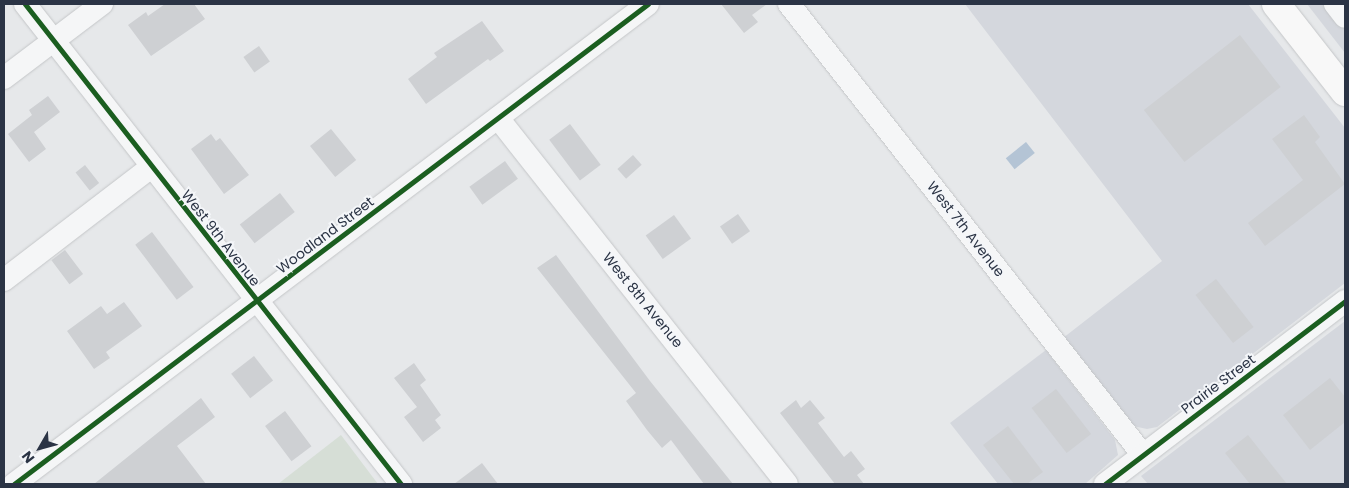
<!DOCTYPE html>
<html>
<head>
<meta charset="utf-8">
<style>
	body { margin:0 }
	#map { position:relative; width:1349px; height:488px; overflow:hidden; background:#e6e8ea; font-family:Poppins,sans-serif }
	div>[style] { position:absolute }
	.built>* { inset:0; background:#d4d7dd }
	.green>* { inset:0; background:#d6ded6 }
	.water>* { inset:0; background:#b4c4d5; transform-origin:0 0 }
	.building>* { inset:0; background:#ced0d3; transform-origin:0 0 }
	.roads { filter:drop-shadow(0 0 1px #c4c6c8) drop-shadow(0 0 1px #c4c6c8) }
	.minor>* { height:22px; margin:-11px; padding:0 11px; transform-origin:11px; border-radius:11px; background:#f5f6f7 }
	.major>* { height:28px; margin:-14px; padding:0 14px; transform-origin:14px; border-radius:14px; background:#f8f8f8 }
	.cycleway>* { height:5px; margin:-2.5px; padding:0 2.5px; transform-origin:2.5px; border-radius:2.5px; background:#1b5e20 }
	span { translate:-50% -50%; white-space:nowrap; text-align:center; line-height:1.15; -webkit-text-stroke:4px #f4f6f9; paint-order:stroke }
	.street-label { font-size:14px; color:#2b3445 }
	.frame { position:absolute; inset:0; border:5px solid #2b3445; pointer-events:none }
	.north { position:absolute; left:15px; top:423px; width:50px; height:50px; -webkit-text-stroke:4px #f4f6f9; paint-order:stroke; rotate:232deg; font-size:14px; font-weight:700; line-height:20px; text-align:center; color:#2b3445 }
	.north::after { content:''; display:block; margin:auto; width:18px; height:22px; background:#2b3445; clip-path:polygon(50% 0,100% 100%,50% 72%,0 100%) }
</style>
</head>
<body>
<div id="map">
	<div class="built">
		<i style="clip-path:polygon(965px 4px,1248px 4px,1345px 128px,1345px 283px,1157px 427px,1147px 429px,1133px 426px,1063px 338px,1162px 261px)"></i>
		<i style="clip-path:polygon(1307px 4px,1345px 4px,1345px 53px)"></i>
		<i style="clip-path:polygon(1345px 321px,1345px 484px,1148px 484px,1141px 476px)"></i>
		<i style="clip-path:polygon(1046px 350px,1115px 440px,1118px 455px,1085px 484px,998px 484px,950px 423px)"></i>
	</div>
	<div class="green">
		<i style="clip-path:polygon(341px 435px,378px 484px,278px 484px)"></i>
	</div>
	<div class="water">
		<i style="left:1026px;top:142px;width:14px;height:26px;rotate:51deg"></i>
	</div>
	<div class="building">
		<i style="clip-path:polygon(165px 4px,194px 4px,205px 19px,151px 56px,128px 25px,146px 12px,148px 16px)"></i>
		<i style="clip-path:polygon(721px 4px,767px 4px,752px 15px,758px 22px,744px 33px)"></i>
		<i style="clip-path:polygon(482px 21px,504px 51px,490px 61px,488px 59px,426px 104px,408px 79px,437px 57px,434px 53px)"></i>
		<i style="left:1240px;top:35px;width:66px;height:122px;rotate:52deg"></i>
		<i style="left:259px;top:46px;width:19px;height:19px;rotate:55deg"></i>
		<i style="clip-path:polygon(48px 96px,60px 112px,34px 132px,46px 149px,29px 162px,8px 134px,32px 115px,29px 110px)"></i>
		<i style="clip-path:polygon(1304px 115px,1320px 137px,1315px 142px,1345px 184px,1265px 246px,1248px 223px,1303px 180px,1272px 139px)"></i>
		<i style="left:570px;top:124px;width:51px;height:26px;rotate:53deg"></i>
		<i style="left:331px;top:129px;width:40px;height:27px;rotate:51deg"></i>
		<i style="clip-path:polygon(211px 134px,216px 141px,220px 138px,249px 175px,224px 194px,191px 149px)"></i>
		<i style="left:633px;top:155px;width:13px;height:21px;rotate:48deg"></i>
		<i style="left:505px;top:161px;width:22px;height:44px;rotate:54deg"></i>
		<i style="left:85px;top:165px;width:23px;height:12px;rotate:52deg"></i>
		<i style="left:280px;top:193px;width:24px;height:51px;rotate:52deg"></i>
		<i style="left:738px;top:214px;width:21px;height:22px;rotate:55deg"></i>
		<i style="left:674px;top:215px;width:29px;height:35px;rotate:54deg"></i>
		<i style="left:152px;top:232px;width:69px;height:21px;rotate:53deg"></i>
		<i style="left:65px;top:250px;width:30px;height:17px;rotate:53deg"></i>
		<i style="clip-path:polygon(556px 255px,650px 381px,733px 484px,704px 484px,671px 440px,662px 448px,647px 430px,626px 401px,636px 393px,537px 268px)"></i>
		<i style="left:1216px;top:279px;width:61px;height:26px;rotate:52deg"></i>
		<i style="clip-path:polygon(124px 302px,142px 326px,106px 352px,110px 358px,94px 369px,67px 331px,101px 306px,107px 314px)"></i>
		<i style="left:254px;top:356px;width:31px;height:29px;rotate:52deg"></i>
		<i style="clip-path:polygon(414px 363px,426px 380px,420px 385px,441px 415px,435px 420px,441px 428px,423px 442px,404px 417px,417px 407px,394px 378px)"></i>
		<i style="clip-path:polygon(1330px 378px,1345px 397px,1345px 422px,1310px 450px,1283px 415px)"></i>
		<i style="left:1056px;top:389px;width:57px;height:31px;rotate:52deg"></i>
		<i style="clip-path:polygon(201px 398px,215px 417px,177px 446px,206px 484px,94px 484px)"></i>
		<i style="clip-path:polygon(796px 400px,801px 408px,810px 400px,825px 418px,818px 423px,844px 457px,851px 451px,865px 469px,857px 475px,864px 484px,835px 484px,780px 413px)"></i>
		<i style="left:285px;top:411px;width:44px;height:25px;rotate:53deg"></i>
		<i style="clip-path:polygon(1008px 426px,1043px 472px,1027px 484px,1014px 484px,983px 445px)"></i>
		<i style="clip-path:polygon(1248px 435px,1287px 484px,1250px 484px,1225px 453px)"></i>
		<i style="clip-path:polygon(482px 463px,498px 484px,454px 484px)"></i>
	</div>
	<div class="roads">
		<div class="minor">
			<i style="left:25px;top:4px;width:610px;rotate:51.93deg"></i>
			<i style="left:789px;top:4px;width:573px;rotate:51.87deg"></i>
			<i style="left:1335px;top:4px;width:16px;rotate:52deg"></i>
			<i style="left:4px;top:78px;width:123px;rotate:-37.1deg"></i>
			<i style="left:498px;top:118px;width:466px;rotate:51.7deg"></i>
			<i style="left:4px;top:280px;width:185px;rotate:-37.5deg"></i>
			<i style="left:14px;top:484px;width:795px;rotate:-37.13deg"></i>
			<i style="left:1105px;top:484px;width:302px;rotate:-37.3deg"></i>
		</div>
		<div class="major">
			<i style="left:1276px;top:4px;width:112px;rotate:51.9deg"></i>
		</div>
	</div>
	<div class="cycleway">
		<i style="left:25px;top:4px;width:610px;rotate:51.93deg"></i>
		<i style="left:14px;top:484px;width:795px;rotate:-37.13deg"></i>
		<i style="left:1105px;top:484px;width:302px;rotate:-37.3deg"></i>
	</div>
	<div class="street-label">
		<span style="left:966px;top:229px;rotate:52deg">West 7th Avenue</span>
		<span style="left:325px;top:235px;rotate:-37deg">Woodland Street</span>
		<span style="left:221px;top:238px;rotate:52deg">West 9th Avenue</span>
		<span style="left:643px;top:300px;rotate:51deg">West 8th Avenue</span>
		<span style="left:1218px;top:384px;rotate:-37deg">Prairie Street</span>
	</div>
	<div class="frame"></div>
	<div class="north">N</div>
</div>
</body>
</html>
